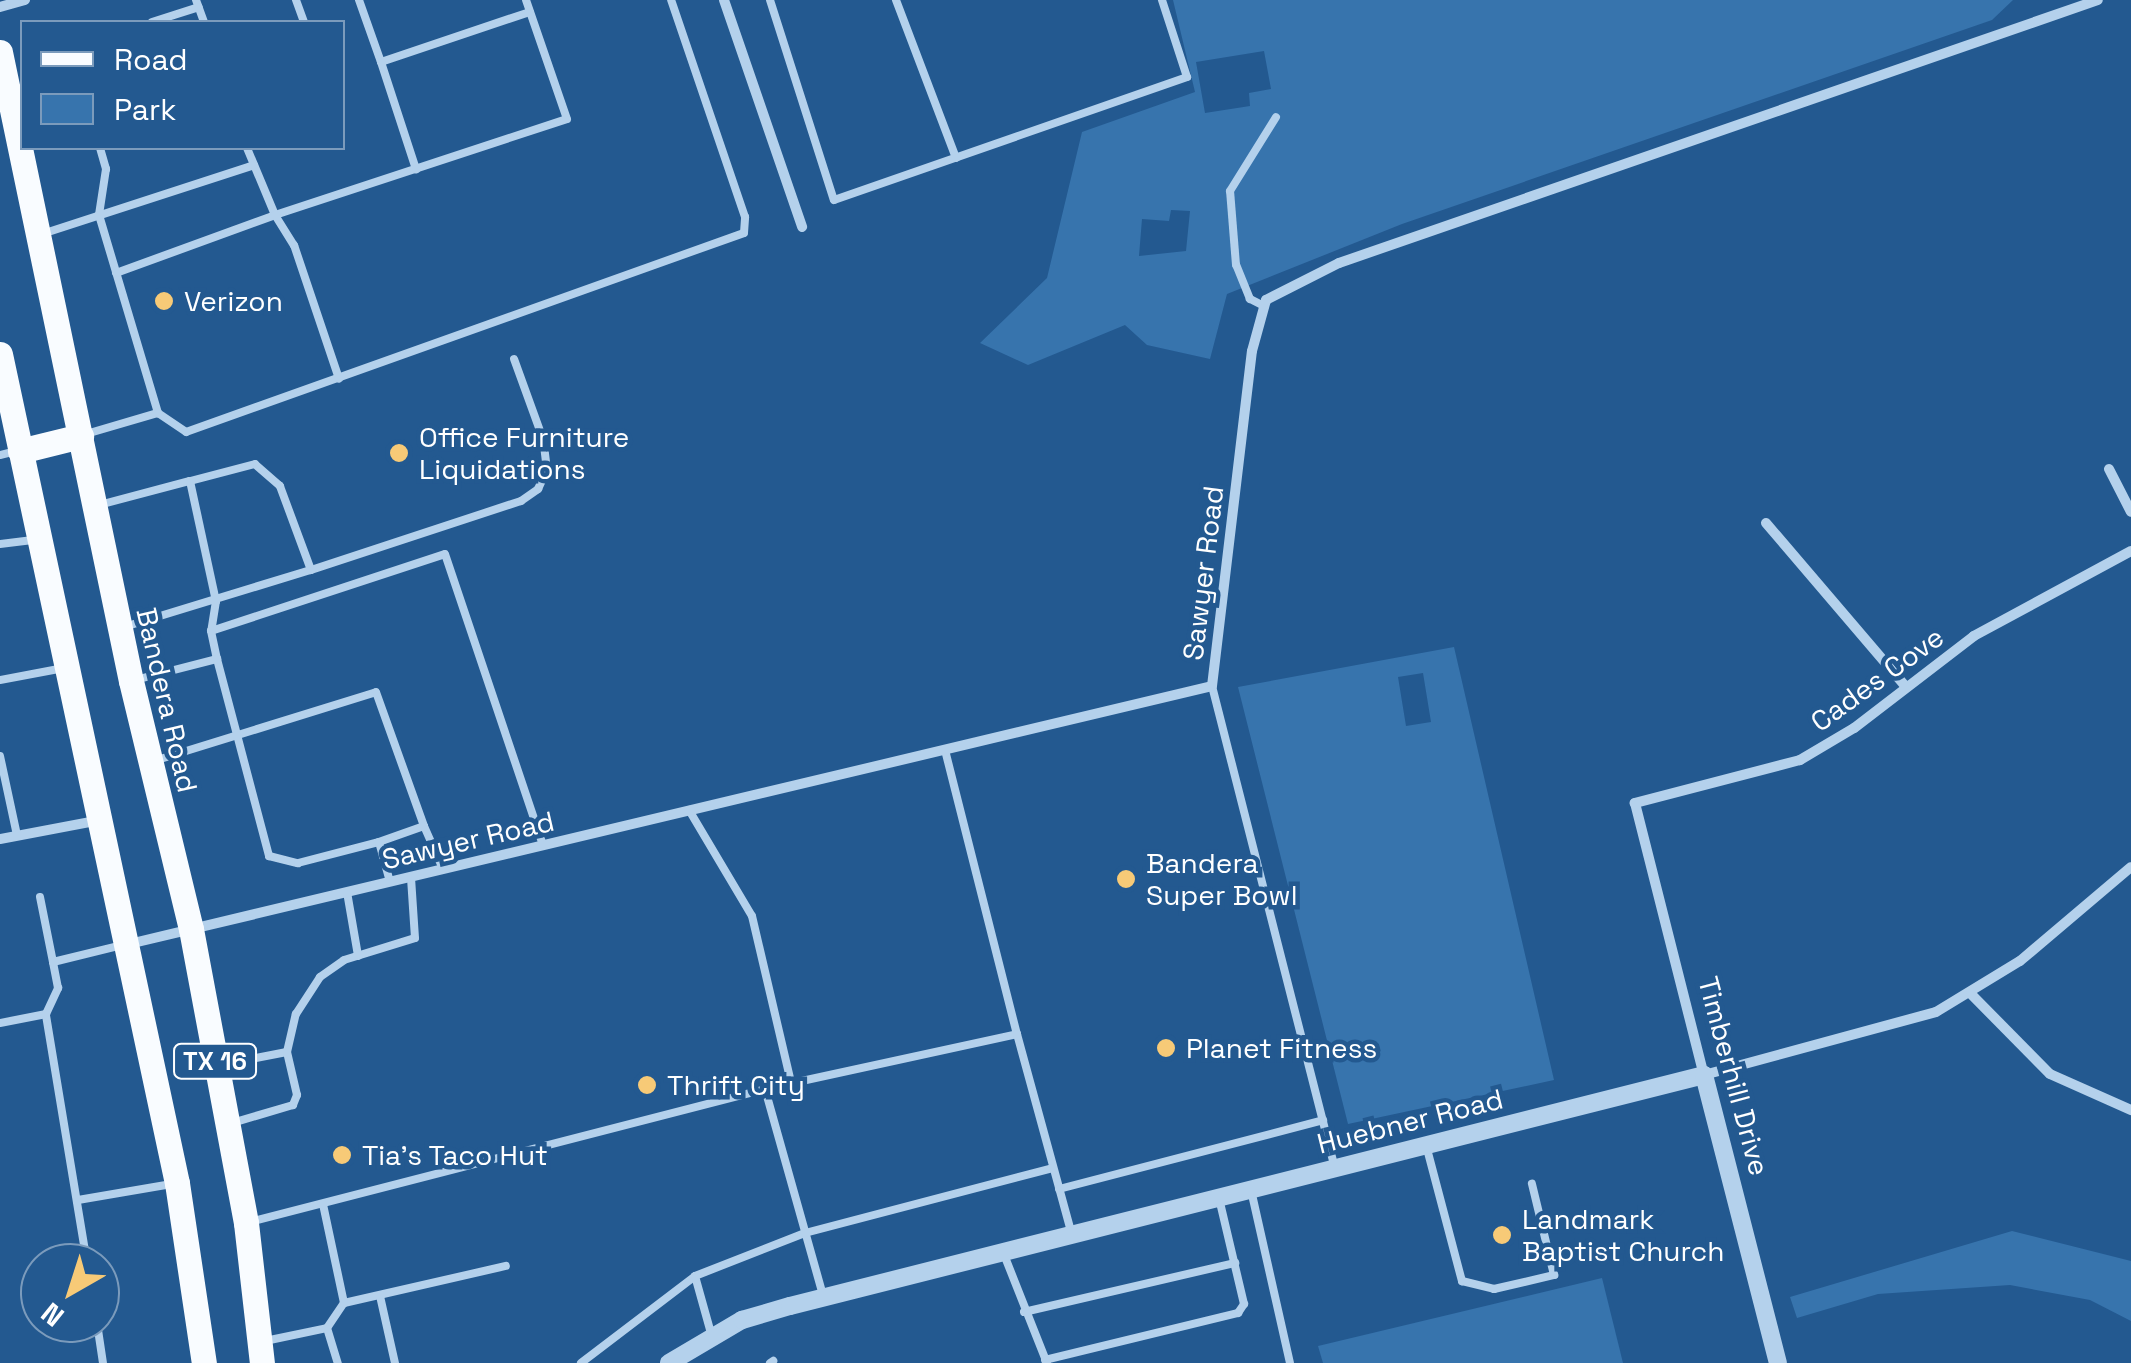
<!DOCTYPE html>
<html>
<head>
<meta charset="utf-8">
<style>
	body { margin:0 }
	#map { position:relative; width:2131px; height:1363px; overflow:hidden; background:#235990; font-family:"Space Grotesk",sans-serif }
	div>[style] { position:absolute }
	.green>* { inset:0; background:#3774ad }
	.service>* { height:8px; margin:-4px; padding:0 4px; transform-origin:4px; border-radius:4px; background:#b4d1ec }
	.minor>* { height:10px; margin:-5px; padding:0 5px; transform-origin:5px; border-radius:5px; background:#b4d1ec }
	.tertiary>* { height:18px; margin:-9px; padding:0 9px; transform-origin:9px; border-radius:9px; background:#b4d1ec }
	.primary>* { height:25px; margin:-12.5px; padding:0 12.5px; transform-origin:12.5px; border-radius:12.5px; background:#f9fcff }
	.dots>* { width:28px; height:28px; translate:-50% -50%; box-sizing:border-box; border:5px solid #235990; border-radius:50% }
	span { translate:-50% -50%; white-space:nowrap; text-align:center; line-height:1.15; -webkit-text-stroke:9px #235990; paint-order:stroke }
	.shield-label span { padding:2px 8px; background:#235990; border:2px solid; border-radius:8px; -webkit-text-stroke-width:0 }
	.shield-label { font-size:25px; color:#fff; font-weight:700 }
	.poi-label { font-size:28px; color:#fff }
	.left { translate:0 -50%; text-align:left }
	.street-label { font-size:28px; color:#fff }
	.legend { position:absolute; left:20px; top:20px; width:325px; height:130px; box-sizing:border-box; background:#235990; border:2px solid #7b9bbc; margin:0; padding:12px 18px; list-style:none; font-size:30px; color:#fff }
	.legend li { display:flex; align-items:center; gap:20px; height:50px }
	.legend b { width:50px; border:2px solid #7b9bbc }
	.north { position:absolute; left:20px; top:1243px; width:100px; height:100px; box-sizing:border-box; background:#235990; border:2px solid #7b9bbc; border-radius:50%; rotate:219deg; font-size:28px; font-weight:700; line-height:40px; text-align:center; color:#fff }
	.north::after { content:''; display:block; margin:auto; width:35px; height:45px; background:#f7ca77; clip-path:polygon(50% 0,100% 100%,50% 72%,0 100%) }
</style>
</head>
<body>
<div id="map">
	<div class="green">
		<i style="clip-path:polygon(evenodd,1173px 0,2013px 0,1992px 20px,1402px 224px,1227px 294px,1210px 359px,1147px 345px,1125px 325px,1028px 365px,980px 343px,1047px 278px,1082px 132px,1195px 92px,1173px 0,1264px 51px,1271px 89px,1249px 93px,1250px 106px,1205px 113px,1196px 62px,1264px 51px,1173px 0,1171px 210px,1190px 211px,1186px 251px,1139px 256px,1142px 219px,1169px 221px,1171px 210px)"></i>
		<i style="clip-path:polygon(evenodd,1454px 647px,1554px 1080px,1348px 1124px,1238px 687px,1454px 647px,1423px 673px,1431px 722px,1406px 726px,1398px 677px,1423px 673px)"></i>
		<i style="clip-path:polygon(2012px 1231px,2131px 1261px,2131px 1321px,2090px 1300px,2010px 1285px,1878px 1294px,1797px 1318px,1790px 1297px)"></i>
		<i style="clip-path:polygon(1602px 1278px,1623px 1363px,1323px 1363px,1318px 1346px)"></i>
	</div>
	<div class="service">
		<i style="left:196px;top:0;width:23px;rotate:70deg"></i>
		<i style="left:296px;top:0;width:23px;rotate:70deg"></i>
		<i style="left:359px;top:0;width:66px;rotate:70.5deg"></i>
		<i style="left:381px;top:62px;width:157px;rotate:-18.6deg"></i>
		<i style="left:770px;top:0;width:210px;rotate:72.3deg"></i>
		<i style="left:834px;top:200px;width:374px;rotate:-19.2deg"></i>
		<i style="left:1187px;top:77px;width:81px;rotate:-108deg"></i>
		<i style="left:896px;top:0;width:169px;rotate:69.2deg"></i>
		<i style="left:152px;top:22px;width:49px;rotate:-17.7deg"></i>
		<i style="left:381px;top:62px;width:113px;rotate:71.9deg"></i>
		<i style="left:100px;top:148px;width:22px;rotate:74deg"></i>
		<i style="left:106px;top:169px;width:47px;rotate:98.7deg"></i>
		<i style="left:99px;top:215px;width:207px;rotate:73.4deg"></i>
		<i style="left:158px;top:413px;width:34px;rotate:34deg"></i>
		<i style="left:186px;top:432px;width:592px;rotate:-19.63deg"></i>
		<i style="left:744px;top:233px;width:16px;rotate:-86deg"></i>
		<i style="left:745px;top:217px;width:229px;rotate:-108.8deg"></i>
		<i style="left:247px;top:148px;width:73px;rotate:67.3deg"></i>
		<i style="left:275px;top:215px;width:307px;rotate:-18.2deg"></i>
		<i style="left:567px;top:119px;width:126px;rotate:-109deg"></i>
		<i style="left:42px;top:234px;width:223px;rotate:-18deg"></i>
		<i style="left:116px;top:273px;width:169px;rotate:-20deg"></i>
		<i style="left:275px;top:215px;width:36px;rotate:58deg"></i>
		<i style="left:294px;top:245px;width:141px;rotate:71.4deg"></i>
		<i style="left:1264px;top:306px;width:16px;rotate:-153deg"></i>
		<i style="left:1250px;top:299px;width:37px;rotate:-112deg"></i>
		<i style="left:1236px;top:265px;width:74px;rotate:-94.6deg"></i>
		<i style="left:1230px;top:191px;width:87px;rotate:-58.1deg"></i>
		<i style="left:86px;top:434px;width:75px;rotate:-16.3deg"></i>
		<i style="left:0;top:455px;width:16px;rotate:-14deg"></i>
		<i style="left:99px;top:505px;width:94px;rotate:-14.8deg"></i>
		<i style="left:190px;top:481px;width:123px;rotate:77.8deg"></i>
		<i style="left:216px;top:601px;width:30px;rotate:99deg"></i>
		<i style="left:211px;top:631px;width:29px;rotate:78deg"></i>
		<i style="left:217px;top:659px;width:204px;rotate:75.2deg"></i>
		<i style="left:269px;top:856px;width:30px;rotate:14deg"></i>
		<i style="left:298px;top:863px;width:84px;rotate:-14.5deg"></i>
		<i style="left:0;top:544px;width:35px;rotate:-7deg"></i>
		<i style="left:311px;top:570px;width:221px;rotate:-18.2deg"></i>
		<i style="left:521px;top:501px;width:21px;rotate:-35deg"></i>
		<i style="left:538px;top:489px;width:21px;rotate:-65deg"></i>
		<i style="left:547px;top:470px;width:31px;rotate:-97deg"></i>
		<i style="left:543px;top:439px;width:85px;rotate:-109.9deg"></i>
		<i style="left:124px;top:627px;width:195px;rotate:-17deg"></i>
		<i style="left:311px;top:570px;width:90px;rotate:-110.3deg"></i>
		<i style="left:280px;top:486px;width:33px;rotate:-139deg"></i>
		<i style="left:255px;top:464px;width:67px;rotate:165.3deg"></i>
		<i style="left:211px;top:631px;width:246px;rotate:-18.2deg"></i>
		<i style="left:445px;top:554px;width:307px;rotate:71.4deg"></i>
		<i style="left:0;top:680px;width:65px;rotate:-10.6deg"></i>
		<i style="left:135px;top:680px;width:85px;rotate:-14.4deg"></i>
		<i style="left:1212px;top:686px;width:495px;rotate:75.7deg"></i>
		<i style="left:945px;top:750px;width:293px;rotate:75.8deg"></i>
		<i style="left:0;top:756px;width:81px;rotate:77.9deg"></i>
		<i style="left:157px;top:760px;width:229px;rotate:-17.2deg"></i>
		<i style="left:376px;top:692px;width:142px;rotate:70.3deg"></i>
		<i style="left:424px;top:826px;width:48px;rotate:160.4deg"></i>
		<i style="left:379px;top:842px;width:41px;rotate:74.6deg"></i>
		<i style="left:689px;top:810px;width:123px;rotate:59.3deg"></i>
		<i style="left:752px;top:916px;width:176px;rotate:76.8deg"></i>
		<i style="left:424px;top:826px;width:47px;rotate:66.2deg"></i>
		<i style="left:347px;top:892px;width:65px;rotate:80.2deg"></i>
		<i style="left:40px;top:897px;width:66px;rotate:78.7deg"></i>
		<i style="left:0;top:1023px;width:47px;rotate:-11.1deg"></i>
		<i style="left:287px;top:1052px;width:39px;rotate:-77deg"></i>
		<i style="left:296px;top:1014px;width:44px;rotate:-57deg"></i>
		<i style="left:320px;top:977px;width:29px;rotate:-35deg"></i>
		<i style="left:344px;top:960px;width:74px;rotate:-17.2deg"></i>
		<i style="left:415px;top:938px;width:61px;rotate:-93.8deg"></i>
		<i style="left:220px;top:1065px;width:68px;rotate:-11deg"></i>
		<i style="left:287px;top:1052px;width:44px;rotate:76.9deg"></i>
		<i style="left:297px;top:1095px;width:11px;rotate:112deg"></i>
		<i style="left:293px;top:1105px;width:64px;rotate:163.6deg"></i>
		<i style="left:765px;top:1089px;width:258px;rotate:-12.3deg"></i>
		<i style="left:1017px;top:1034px;width:208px;rotate:74.7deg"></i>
		<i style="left:1426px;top:1145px;width:141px;rotate:75.2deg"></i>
		<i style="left:1462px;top:1281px;width:33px;rotate:14deg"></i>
		<i style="left:1494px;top:1289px;width:62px;rotate:-13.1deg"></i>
		<i style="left:1554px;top:1275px;width:94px;rotate:-103.6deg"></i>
		<i style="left:1059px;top:1189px;width:273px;rotate:-14.6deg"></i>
		<i style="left:1251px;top:1190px;width:177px;rotate:77.3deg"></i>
		<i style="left:78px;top:1200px;width:95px;rotate:-9.7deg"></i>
		<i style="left:250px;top:1222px;width:532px;rotate:-14.48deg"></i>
		<i style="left:765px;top:1089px;width:214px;rotate:74.3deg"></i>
		<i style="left:1003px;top:1252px;width:119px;rotate:68.4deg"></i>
		<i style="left:87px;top:1263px;width:252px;rotate:-99.4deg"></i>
		<i style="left:46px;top:1014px;width:29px;rotate:-65deg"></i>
		<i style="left:58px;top:988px;width:26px;rotate:-101deg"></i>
		<i style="left:53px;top:962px;width:72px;rotate:-13.7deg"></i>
		<i style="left:695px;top:1276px;width:63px;rotate:74.4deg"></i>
		<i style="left:380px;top:1296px;width:69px;rotate:77.4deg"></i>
		<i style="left:344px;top:1303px;width:166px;rotate:-12.9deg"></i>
		<i style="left:1024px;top:1312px;width:217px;rotate:-13.1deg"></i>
		<i style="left:97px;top:1323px;width:40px;rotate:81.5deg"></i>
		<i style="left:327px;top:1328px;width:37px;rotate:73deg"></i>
		<i style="left:265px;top:1341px;width:63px;rotate:-11.8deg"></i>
		<i style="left:327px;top:1328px;width:30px;rotate:-56deg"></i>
		<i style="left:344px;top:1303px;width:101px;rotate:-102deg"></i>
		<i style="left:1045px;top:1360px;width:199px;rotate:-13.7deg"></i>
		<i style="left:1238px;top:1313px;width:11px;rotate:-56deg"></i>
		<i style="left:1244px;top:1304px;width:109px;rotate:-103.3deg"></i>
		<i style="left:581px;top:1363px;width:143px;rotate:-37.3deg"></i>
		<i style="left:695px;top:1276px;width:118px;rotate:-21.4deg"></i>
		<i style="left:805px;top:1233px;width:256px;rotate:-14.7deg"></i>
		<i style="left:770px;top:1363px;width:4px;rotate:-34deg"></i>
	</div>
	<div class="minor">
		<i style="left:724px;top:0;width:240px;rotate:71deg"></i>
		<i style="left:0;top:7px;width:26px;rotate:-16deg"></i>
		<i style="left:2109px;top:469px;width:48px;rotate:62.9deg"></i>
		<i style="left:1766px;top:523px;width:214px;rotate:49.5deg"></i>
		<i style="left:2131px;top:551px;width:179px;rotate:151.6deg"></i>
		<i style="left:1974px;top:636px;width:151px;rotate:142.5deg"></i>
		<i style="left:1854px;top:728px;width:63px;rotate:149.3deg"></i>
		<i style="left:1800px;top:760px;width:171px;rotate:165.4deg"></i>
		<i style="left:1635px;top:803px;width:281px;rotate:75.8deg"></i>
		<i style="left:1704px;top:1075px;width:240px;rotate:-15.2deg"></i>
		<i style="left:1936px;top:1012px;width:98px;rotate:-31.3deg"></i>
		<i style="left:2020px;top:961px;width:145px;rotate:-40.3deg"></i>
		<i style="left:0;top:839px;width:103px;rotate:-10.7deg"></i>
		<i style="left:129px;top:944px;width:1113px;rotate:-13.4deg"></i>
		<i style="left:1212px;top:686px;width:337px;rotate:-83.2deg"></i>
		<i style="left:1252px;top:351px;width:53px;rotate:-74.6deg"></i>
		<i style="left:1266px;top:300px;width:82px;rotate:-26.9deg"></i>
		<i style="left:1339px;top:263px;width:803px;rotate:-19.11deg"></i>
		<i style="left:1971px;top:994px;width:112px;rotate:45.4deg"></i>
		<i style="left:2050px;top:1074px;width:89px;rotate:24deg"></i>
	</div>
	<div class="tertiary">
		<i style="left:669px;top:1363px;width:85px;rotate:-30.5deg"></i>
		<i style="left:742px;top:1320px;width:50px;rotate:-16.3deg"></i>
		<i style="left:790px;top:1306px;width:943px;rotate:-14.18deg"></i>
		<i style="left:1704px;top:1075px;width:297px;rotate:75.6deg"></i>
	</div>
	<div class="primary">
		<i style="left:0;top:52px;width:642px;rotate:78.24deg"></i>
		<i style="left:131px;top:681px;width:255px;rotate:76.4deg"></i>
		<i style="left:191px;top:929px;width:299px;rotate:79.4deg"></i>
		<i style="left:246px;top:1223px;width:141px;rotate:83.5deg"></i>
		<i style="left:0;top:354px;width:848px;rotate:77.95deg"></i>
		<i style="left:177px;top:1183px;width:182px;rotate:81.5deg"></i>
		<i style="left:20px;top:451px;width:63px;rotate:-13.8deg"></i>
	</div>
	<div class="dots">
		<i style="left:164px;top:301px;background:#f7ca77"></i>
		<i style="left:399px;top:453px;background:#f7ca77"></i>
		<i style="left:1126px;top:879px;background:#f7ca77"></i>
		<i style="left:1166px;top:1048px;background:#f7ca77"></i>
		<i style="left:647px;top:1085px;background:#f7ca77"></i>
		<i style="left:342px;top:1155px;background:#f7ca77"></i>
		<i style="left:1502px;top:1235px;background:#f7ca77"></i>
	</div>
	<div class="shield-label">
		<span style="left:215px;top:1061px">TX 16</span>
	</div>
	<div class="poi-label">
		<span class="left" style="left:184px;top:301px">Verizon</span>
		<span class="left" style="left:419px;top:453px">Office Furniture<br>Liquidations</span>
		<span class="left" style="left:1146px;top:879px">Bandera<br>Super Bowl</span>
		<span class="left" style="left:1186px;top:1048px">Planet Fitness</span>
		<span class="left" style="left:667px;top:1085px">Thrift City</span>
		<span class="left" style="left:362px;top:1155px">Tia's Taco Hut</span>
		<span class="left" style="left:1522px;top:1235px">Landmark<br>Baptist Church</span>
	</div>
	<div class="street-label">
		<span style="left:1203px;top:573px;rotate:-83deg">Sawyer Road</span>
		<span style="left:1877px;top:679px;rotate:-36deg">Cades Cove</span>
		<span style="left:167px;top:700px;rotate:77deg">Bandera Road</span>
		<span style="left:468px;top:840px;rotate:-13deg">Sawyer Road</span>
		<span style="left:1734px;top:1076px;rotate:75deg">Timberhill Drive</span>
		<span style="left:1410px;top:1121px;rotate:-14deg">Huebner Road</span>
	</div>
	<ul class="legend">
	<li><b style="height:12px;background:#f9fcff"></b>Road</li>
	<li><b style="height:28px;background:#3774ad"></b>Park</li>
	</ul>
	<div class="north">N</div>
</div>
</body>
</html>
